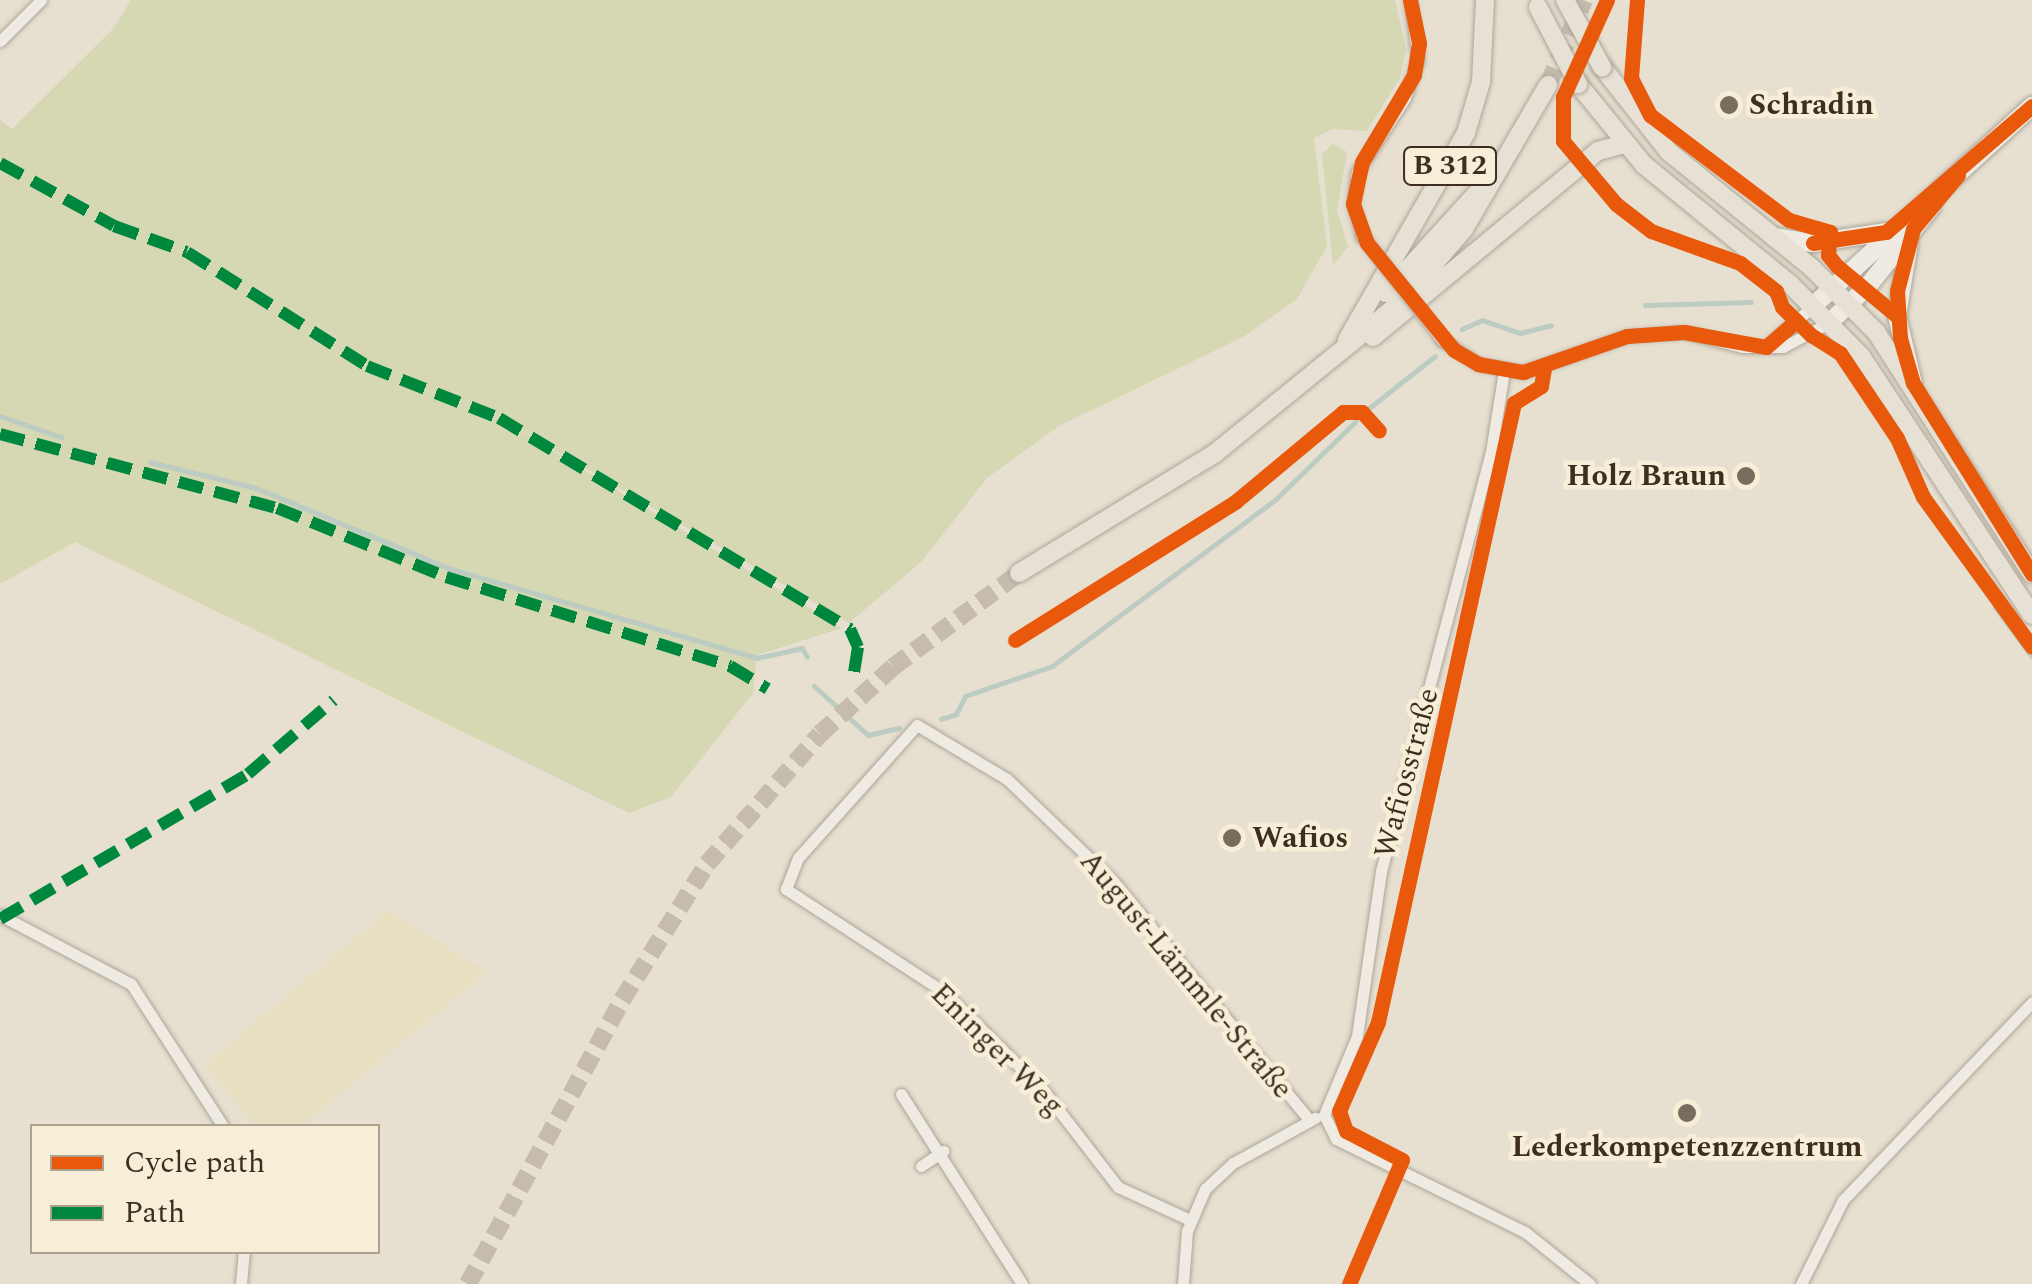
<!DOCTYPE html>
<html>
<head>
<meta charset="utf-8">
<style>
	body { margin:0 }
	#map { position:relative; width:2032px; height:1284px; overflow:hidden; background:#e7e0d1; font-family:Spectral,serif }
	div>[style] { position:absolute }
	.farmland>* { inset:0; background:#e6dfc2 }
	.green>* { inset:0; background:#d6d7b3 }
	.stream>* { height:5px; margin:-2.5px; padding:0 2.5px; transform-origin:2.5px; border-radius:2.5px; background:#bcccc2 }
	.primary-tunnel>* { height:18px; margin-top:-9px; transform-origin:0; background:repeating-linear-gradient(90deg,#c5bcae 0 18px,transparent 0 27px) }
	.roads { filter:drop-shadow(0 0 2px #ada599) drop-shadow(0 0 2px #ada599) }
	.minor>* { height:11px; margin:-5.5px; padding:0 5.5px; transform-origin:5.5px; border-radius:5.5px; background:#efebe3 }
	.secondary>* { height:18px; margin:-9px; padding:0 9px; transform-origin:9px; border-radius:9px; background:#efebe3 }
	.primary>* { height:18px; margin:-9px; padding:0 9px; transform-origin:9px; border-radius:9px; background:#e6e1d4 }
	.bridges { filter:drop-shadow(0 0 2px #ada599) drop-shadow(0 0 2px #ada599) }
	.minor-bridge>* { height:11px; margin:-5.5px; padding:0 5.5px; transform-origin:5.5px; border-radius:5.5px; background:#efebe3 }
	.primary-bridge>* { height:18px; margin:-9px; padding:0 9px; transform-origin:9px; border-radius:9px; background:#e6e1d4 }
	.quiet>* { height:12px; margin-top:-6px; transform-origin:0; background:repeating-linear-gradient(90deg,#00873e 0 25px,transparent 0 37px) }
	.cycleway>* { height:15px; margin:-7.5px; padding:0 7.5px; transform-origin:7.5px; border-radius:7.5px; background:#e8590c }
	.dots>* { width:28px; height:28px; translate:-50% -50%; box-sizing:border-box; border:5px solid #f7eed8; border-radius:50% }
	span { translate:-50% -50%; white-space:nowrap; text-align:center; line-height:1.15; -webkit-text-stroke:9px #f7eed8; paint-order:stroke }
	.shield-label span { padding:2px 8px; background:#f7eed8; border:2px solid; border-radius:8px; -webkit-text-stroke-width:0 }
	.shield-label { font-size:28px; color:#3d2e20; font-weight:700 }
	.poi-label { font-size:30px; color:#3d2e20; font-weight:700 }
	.left { translate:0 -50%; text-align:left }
	.right { translate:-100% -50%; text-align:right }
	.street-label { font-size:30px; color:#3d2e20 }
	.legend { position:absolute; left:30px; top:1124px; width:350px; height:130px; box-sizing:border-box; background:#f7eed8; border:2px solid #ada18e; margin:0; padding:12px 18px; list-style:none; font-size:30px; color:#3d2e20 }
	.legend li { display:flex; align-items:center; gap:20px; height:50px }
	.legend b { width:50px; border:2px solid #ada18e }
</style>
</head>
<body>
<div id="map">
	<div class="farmland">
		<i style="clip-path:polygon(388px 910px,488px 972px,302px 1126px,256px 1126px,204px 1065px)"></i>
	</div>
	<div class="green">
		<i style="clip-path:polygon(131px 0,1395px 0,1406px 49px,1400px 78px,1367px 131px,1333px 129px,1314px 138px,1327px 246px,1297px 299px,1243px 337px,1059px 426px,987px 478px,922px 561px,849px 623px,500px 418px,842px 628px,757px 655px,753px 693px,671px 797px,629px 813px,75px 542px,0 584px,0 120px,12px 129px,113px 29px)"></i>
		<i style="clip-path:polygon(1333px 144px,1347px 152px,1337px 210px,1348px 247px,1333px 265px,1322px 154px)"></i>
	</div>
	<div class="stream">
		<i style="left:1645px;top:305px;width:106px;rotate:-1.6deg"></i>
		<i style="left:1462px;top:329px;width:22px;rotate:-24deg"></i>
		<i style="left:1482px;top:320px;width:40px;rotate:18.9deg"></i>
		<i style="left:1520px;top:333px;width:32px;rotate:-14deg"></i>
		<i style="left:1369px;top:408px;width:84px;rotate:-38.2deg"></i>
		<i style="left:0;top:416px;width:65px;rotate:19deg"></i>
		<i style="left:150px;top:462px;width:109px;rotate:13.8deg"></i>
		<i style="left:256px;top:488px;width:211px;rotate:22.6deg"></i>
		<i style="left:451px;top:569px;width:319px;rotate:16.2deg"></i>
		<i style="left:757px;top:658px;width:46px;rotate:-12.5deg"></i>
		<i style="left:802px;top:648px;width:10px;rotate:61deg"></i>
		<i style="left:1995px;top:607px;width:62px;rotate:53.5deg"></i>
		<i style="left:814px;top:686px;width:73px;rotate:42.2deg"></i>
		<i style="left:868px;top:735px;width:32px;rotate:-13deg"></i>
		<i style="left:941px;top:719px;width:16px;rotate:-18deg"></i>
		<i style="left:956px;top:714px;width:20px;rotate:-63deg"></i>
		<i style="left:965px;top:696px;width:92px;rotate:-19deg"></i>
		<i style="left:1052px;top:666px;width:281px;rotate:-36.7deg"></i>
		<i style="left:1277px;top:498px;width:110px;rotate:-44.3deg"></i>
	</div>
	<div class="primary-tunnel">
		<i style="left:1548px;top:85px;width:92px;rotate:-67deg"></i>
		<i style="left:468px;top:1284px;width:323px;rotate:-61.5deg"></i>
		<i style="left:622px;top:1000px;width:160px;rotate:-58deg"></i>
		<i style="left:707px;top:864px;width:172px;rotate:-49deg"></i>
		<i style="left:820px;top:734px;width:99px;rotate:-42.5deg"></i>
		<i style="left:893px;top:667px;width:157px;rotate:-36.7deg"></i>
	</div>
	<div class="roads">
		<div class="minor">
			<i style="left:0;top:41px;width:58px;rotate:-45deg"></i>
			<i style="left:1362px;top:236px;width:33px;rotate:-106deg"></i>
			<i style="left:1353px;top:204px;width:32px;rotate:-83deg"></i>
			<i style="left:1357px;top:172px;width:88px;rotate:-57deg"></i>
			<i style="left:1405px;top:98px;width:40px;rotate:-71.1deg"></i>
			<i style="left:1418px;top:60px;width:61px;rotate:-97.6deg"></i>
			<i style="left:1442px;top:340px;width:43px;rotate:33.7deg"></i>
			<i style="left:1478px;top:364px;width:46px;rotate:10.1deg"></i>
			<i style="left:1523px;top:372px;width:110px;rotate:-19.1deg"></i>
			<i style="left:1627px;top:336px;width:57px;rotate:-4deg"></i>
			<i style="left:1684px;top:332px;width:61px;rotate:14.3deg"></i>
			<i style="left:1743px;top:347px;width:40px"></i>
			<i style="left:1783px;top:347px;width:53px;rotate:-28deg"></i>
			<i style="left:1766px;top:347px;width:62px;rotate:-41.1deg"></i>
			<i style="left:0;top:915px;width:148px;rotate:27.8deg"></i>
			<i style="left:131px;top:984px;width:169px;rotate:57.1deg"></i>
			<i style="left:901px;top:1094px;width:225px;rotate:57.5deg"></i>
			<i style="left:1324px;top:1115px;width:86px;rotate:-67.3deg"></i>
			<i style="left:1357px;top:1036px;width:167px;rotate:-81.7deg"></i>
			<i style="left:1381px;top:871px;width:433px;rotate:-75.3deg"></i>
			<i style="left:1491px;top:452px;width:82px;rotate:-80.9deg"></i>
			<i style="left:1324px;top:1115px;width:27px;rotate:63deg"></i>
			<i style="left:1336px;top:1139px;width:211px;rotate:26.2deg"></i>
			<i style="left:1525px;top:1232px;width:83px;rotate:38.7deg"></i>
			<i style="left:921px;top:1166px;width:27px;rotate:-34deg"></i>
			<i style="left:1190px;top:1220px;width:79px;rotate:-155.4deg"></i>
			<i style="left:1118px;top:1187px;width:123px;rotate:-127.7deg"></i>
			<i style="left:1043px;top:1090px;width:139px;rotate:-135.3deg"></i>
			<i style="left:944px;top:992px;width:189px;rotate:-146.9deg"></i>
			<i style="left:786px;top:889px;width:33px;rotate:-69deg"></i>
			<i style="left:798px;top:858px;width:178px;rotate:-48.2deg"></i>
			<i style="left:917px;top:725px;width:105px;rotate:31deg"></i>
			<i style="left:1007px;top:779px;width:147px;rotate:43.9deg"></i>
			<i style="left:1113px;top:881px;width:309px;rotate:50.6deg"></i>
			<i style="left:241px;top:1284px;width:32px;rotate:-85deg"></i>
			<i style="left:1183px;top:1284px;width:53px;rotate:-85.7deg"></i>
			<i style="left:1187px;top:1231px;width:46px;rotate:-66.8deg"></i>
			<i style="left:1205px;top:1189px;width:38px;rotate:-43deg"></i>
			<i style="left:1233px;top:1163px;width:94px;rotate:-28.8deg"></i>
			<i style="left:1801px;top:1284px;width:94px;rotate:-63.4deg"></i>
			<i style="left:1843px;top:1200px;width:274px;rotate:-46.3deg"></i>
		</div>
		<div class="secondary">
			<i style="left:1774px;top:237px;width:39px;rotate:9deg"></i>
			<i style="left:1813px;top:243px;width:74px;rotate:-8.6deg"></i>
			<i style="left:1909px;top:242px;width:75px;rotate:99.2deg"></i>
			<i style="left:1897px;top:316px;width:69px;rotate:76.6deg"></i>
			<i style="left:1813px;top:306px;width:297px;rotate:-42.4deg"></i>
			<i style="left:1830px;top:322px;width:52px;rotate:-43.5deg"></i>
			<i style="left:1868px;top:286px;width:102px;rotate:-51.3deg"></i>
		</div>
		<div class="primary">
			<i style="left:1602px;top:67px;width:108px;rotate:51.8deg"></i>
			<i style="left:1669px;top:152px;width:184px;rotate:39deg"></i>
			<i style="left:1812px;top:268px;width:91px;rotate:45deg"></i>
			<i style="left:1876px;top:332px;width:288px;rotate:57.2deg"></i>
			<i style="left:1578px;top:84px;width:104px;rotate:50.8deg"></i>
			<i style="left:1644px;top:165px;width:190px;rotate:39.2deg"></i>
			<i style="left:1791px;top:285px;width:100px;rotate:45.4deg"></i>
			<i style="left:1861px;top:356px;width:310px;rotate:56.6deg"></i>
			<i style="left:1386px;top:293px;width:134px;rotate:-47.7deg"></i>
			<i style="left:1373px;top:337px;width:292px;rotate:-39.6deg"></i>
			<i style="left:1598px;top:151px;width:28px;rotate:-15deg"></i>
			<i style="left:1347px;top:340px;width:239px;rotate:-60.1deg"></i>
			<i style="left:1466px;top:133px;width:53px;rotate:-73.6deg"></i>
			<i style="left:1481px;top:82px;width:82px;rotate:-87.2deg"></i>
			<i style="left:1019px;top:573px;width:228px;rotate:-31.4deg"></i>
			<i style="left:1214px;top:454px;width:240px;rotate:-39.1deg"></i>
			<i style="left:1400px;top:303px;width:98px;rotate:-49.1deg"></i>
			<i style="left:1464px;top:229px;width:167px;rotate:-59.7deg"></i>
		</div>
	</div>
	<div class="bridges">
		<div class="minor-bridge">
			<i style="left:1362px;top:236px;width:131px;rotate:52.4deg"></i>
		</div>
		<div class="primary-bridge">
			<i style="left:1565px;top:0;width:77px;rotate:61.1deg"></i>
			<i style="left:1538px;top:7px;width:87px;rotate:62.5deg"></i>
		</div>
	</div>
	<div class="quiet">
		<i style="left:0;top:163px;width:130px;rotate:28.9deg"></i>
		<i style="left:114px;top:226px;width:77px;rotate:19.6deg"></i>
		<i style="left:187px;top:252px;width:213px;rotate:32.3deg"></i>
		<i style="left:367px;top:366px;width:142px;rotate:21.5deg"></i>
		<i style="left:499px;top:418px;width:410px;rotate:31deg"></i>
		<i style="left:850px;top:629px;width:20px;rotate:66deg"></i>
		<i style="left:858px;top:647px;width:31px;rotate:99deg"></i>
		<i style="left:0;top:434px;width:287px;rotate:15deg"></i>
		<i style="left:277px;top:508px;width:183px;rotate:22.2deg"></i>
		<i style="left:446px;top:577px;width:298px;rotate:17.4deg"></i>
		<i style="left:730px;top:666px;width:44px;rotate:31.2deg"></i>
		<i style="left:0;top:919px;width:287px;rotate:-30.3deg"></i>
		<i style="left:248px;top:774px;width:113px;rotate:-40.7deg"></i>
	</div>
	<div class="cycleway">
		<i style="left:1410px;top:0;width:44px;rotate:78.2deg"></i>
		<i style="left:1419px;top:43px;width:32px;rotate:99deg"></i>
		<i style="left:1414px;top:75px;width:101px;rotate:120.9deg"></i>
		<i style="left:1362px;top:162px;width:43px;rotate:102.1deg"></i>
		<i style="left:1353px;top:204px;width:41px;rotate:70.3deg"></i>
		<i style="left:1367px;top:243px;width:138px;rotate:50.9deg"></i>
		<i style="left:1454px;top:350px;width:28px;rotate:30deg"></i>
		<i style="left:1478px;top:364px;width:46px;rotate:10.1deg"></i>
		<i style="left:1523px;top:372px;width:110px;rotate:-19.1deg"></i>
		<i style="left:1627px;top:336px;width:57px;rotate:-4deg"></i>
		<i style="left:1684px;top:332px;width:83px;rotate:10.4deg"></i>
		<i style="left:1766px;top:347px;width:40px;rotate:-41deg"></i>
		<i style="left:1607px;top:0;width:107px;rotate:114.4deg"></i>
		<i style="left:1563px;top:97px;width:44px;rotate:90deg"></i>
		<i style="left:1563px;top:141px;width:82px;rotate:49.9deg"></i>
		<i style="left:1616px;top:204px;width:44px;rotate:37.6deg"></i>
		<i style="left:1651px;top:231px;width:95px;rotate:19.8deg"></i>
		<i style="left:1740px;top:263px;width:46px;rotate:37.9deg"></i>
		<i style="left:1776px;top:291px;width:17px;rotate:69deg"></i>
		<i style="left:1782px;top:307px;width:40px;rotate:44deg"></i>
		<i style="left:1811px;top:335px;width:34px;rotate:32deg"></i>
		<i style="left:1840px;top:353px;width:102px;rotate:56.2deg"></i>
		<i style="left:1897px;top:438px;width:64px;rotate:66.2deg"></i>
		<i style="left:1923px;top:497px;width:185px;rotate:54deg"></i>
		<i style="left:1637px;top:0;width:78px;rotate:94.4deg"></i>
		<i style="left:1631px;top:78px;width:42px;rotate:62.8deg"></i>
		<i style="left:1650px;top:115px;width:174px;rotate:37.1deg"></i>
		<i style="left:1789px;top:220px;width:43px;rotate:16.3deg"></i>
		<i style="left:1830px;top:232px;width:23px;rotate:95deg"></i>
		<i style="left:1828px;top:255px;width:14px;rotate:51deg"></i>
		<i style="left:1837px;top:266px;width:78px;rotate:39.8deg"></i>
		<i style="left:1958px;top:175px;width:70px;rotate:129.8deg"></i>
		<i style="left:1913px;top:229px;width:64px;rotate:104.5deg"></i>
		<i style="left:1897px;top:291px;width:47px;rotate:86.3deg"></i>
		<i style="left:1900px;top:338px;width:47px;rotate:73.9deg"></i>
		<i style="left:1913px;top:383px;width:225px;rotate:58.1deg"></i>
		<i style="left:1813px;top:243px;width:74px;rotate:-8.6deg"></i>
		<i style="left:1886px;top:232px;width:193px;rotate:-40.8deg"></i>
		<i style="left:1015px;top:640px;width:260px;rotate:-32.1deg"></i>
		<i style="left:1235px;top:502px;width:141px;rotate:-39.8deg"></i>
		<i style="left:1343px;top:412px;width:19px"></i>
		<i style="left:1362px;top:412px;width:25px;rotate:48deg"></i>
		<i style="left:1349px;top:1284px;width:135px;rotate:-66.9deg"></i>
		<i style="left:1402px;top:1160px;width:63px;rotate:-152.6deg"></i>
		<i style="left:1346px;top:1131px;width:21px;rotate:-109deg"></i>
		<i style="left:1339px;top:1111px;width:97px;rotate:-66.3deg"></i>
		<i style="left:1378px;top:1022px;width:634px;rotate:-77.61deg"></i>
		<i style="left:1514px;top:403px;width:32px;rotate:-32deg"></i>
		<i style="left:1541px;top:386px;width:17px;rotate:-80deg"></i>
	</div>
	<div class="dots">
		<i style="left:1729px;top:105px;background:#786c5e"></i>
		<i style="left:1746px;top:476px;background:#786c5e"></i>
		<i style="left:1232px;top:838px;background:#786c5e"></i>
		<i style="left:1687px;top:1113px;background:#786c5e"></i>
	</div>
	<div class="shield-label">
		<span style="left:1450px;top:166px">B 312</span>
	</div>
	<div class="poi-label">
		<span class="left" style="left:1749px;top:105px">Schradin</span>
		<span class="right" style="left:1726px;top:476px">Holz Braun</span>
		<span class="left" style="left:1252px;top:838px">Wafios</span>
		<span style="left:1687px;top:1147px">Lederkompetenzzentrum</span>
	</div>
	<div class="street-label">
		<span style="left:1407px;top:773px;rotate:-75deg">Wafiosstraße</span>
		<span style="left:1186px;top:975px;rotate:50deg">August-Lämmle-Straße</span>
		<span style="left:997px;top:1050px;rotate:45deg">Eninger Weg</span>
	</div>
	<ul class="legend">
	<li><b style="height:12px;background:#e8590c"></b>Cycle path</li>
	<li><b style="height:12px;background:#00873e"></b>Path</li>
	</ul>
</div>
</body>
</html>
